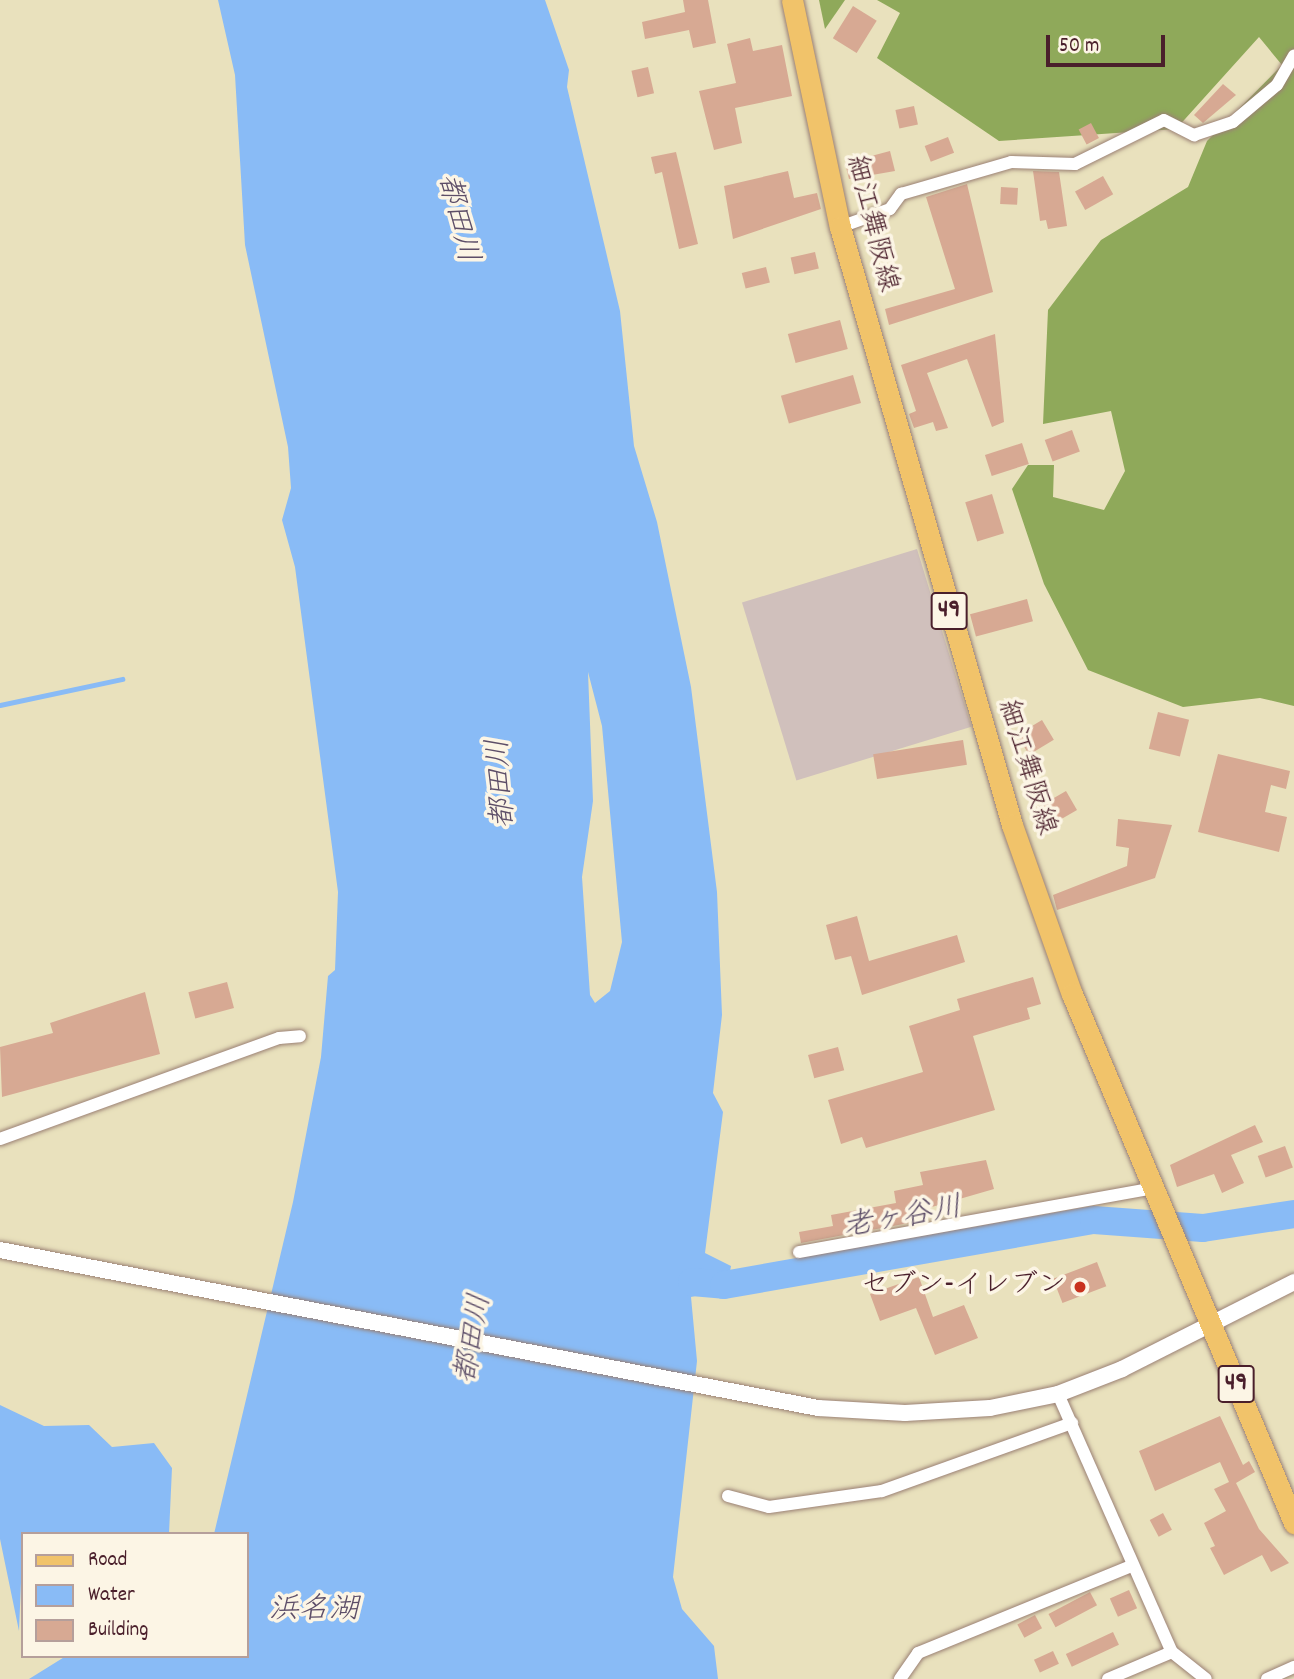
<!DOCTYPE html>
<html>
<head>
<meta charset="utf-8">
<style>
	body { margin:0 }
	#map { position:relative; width:1294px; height:1679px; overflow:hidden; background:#e9e1bd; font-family:Dekko,"Klee One",sans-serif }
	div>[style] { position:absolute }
	.industrial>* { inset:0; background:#d0c0bc; transform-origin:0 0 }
	.forest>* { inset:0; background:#8fa95a }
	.water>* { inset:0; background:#89bbf6 }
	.stream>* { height:4.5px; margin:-2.25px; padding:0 2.25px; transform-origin:2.25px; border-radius:2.25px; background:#89bbf6 }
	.river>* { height:28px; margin:-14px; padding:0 14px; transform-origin:14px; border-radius:14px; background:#89bbf6 }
	.building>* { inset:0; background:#d7a993; transform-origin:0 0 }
	.roads { filter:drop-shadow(0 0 2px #9a8074) drop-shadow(0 0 2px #9a8074) }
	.minor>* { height:12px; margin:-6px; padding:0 6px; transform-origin:6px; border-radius:6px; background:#fff }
	.tertiary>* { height:16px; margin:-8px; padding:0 8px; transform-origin:8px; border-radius:8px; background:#fff }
	.primary>* { height:21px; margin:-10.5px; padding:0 10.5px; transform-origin:10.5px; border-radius:10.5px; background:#f1c36a }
	.dots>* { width:19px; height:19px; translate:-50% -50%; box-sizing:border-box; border:4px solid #fcf5e5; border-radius:50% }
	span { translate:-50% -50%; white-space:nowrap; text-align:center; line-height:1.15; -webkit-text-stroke:7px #fcf5e5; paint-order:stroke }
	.shield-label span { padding:2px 5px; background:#fcf5e5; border:2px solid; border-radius:5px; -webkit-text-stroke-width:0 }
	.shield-label { font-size:26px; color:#4a1f2b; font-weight:700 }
	.street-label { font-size:28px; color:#4a1f2b }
	.poi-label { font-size:28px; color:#4a1f2b }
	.right { translate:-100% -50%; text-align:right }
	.water-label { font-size:30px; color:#5d4e68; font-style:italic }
	.legend { position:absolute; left:21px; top:1532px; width:228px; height:126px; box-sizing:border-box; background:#fcf5e5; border:2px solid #b59f9b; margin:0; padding:9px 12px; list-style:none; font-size:21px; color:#4a1f2b }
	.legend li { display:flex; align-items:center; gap:14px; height:35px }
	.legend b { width:35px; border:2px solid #b59f9b }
	.scale { position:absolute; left:1046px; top:35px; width:119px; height:32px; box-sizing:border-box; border:4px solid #4a1f2b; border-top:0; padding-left:9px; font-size:21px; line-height:24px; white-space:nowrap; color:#4a1f2b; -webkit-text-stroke:5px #fcf5e5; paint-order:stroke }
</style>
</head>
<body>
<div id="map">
	<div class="industrial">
		<i style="left:917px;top:549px;width:186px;height:183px;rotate:73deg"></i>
	</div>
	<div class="forest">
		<i style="clip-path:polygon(819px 0,845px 0,825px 29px)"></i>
		<i style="clip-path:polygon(877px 0,1294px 0,1294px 706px,1260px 698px,1183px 707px,1088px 670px,1044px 584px,1012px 489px,1028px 465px,1054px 465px,1053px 497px,1104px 510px,1125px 471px,1111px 411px,1043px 424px,1048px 310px,1101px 240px,1188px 187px,1207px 141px,1282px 65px,1259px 37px,1176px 129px,999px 141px,877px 58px,900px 13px)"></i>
	</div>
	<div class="water">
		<i style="clip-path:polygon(evenodd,218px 0,545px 0,569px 70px,567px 87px,620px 311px,634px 446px,657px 522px,691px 687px,717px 892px,722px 1015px,713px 1093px,723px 1112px,705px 1253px,731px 1266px,727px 1288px,691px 1297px,697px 1361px,673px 1577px,682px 1609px,714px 1646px,718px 1679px,29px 1679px,66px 1656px,247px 1656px,247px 1534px,214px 1534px,293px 1202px,321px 1057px,328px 976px,335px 970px,338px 892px,295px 567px,282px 520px,291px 488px,288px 447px,245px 245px,235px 75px,218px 0,588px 672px,602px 726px,622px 942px,610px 991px,595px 1003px,590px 995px,582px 877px,593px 801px,588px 672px)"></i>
		<i style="clip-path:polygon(0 1405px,44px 1426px,89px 1425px,112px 1447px,154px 1443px,172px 1468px,169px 1534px,23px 1534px,19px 1631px,0 1539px)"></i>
	</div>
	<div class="stream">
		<i style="left:0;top:705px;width:125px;rotate:-12deg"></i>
	</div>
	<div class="river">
		<i style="left:692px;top:1282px;width:32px;rotate:5deg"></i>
		<i style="left:724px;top:1285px;width:376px;rotate:-10deg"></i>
		<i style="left:1094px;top:1220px;width:109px;rotate:4.2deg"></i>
		<i style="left:1203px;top:1228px;width:92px;rotate:-8.7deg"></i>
	</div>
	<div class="building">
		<i style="clip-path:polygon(683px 0,708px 0,716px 43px,693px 48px,689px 30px,645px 39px,642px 22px,685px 12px)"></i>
		<i style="left:853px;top:6px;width:28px;height:38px;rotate:32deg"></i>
		<i style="clip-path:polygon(750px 38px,753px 51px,782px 45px,792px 96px,735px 108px,742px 143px,714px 150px,699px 91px,736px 83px,727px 44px)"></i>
		<i style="left:648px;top:67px;width:27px;height:17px;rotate:77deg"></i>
		<i style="clip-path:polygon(1223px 84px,1236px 95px,1203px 123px,1194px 115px)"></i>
		<i style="left:914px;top:106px;width:19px;height:19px;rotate:78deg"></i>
		<i style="left:1091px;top:123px;width:17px;height:14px;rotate:62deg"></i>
		<i style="left:948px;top:137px;width:17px;height:25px;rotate:69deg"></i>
		<i style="clip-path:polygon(890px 151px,895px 171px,849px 179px,845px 163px)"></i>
		<i style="clip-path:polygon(676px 152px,698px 244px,679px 249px,662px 172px,655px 174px,651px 157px)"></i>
		<i style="clip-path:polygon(788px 171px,794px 198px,817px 193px,821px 209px,733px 239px,724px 186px)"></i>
		<i style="clip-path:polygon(1033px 171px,1059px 172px,1067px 226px,1048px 229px,1046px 220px,1040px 221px)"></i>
		<i style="left:1103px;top:176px;width:21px;height:32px;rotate:61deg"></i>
		<i style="clip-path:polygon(967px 184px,993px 292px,889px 325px,885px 309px,955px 289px,926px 197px)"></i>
		<i style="left:1001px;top:187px;width:17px;height:17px;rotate:3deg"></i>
		<i style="left:815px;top:252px;width:17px;height:25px;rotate:77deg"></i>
		<i style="left:766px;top:267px;width:16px;height:25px;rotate:76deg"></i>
		<i style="left:840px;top:320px;width:30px;height:54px;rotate:75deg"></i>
		<i style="clip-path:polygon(995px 334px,1004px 422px,992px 427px,967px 359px,927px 373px,948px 428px,936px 431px,933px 422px,914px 428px,909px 414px,916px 411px,901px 365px)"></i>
		<i style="left:853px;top:375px;width:29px;height:75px;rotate:74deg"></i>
		<i style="left:1072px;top:430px;width:23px;height:29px;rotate:70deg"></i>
		<i style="left:1022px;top:443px;width:22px;height:39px;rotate:72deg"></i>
		<i style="left:992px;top:494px;width:41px;height:28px;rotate:73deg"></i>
		<i style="left:1027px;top:599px;width:23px;height:59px;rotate:75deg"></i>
		<i style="left:1158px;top:712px;width:32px;height:38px;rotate:14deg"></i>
		<i style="left:1042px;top:720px;width:23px;height:29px;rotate:59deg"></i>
		<i style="left:963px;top:740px;width:25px;height:91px;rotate:81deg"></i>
		<i style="clip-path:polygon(1218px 754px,1290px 771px,1286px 789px,1271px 785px,1265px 812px,1287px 817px,1279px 852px,1198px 832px)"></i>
		<i style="left:1066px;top:791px;width:22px;height:38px;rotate:60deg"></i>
		<i style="clip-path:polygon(1118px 819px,1172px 825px,1155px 878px,1057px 910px,1053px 895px,1127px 866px,1129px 848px,1116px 846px)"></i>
		<i style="clip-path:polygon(857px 916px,869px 961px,957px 935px,965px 962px,862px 995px,851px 956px,835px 960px,826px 925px)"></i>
		<i style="clip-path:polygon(1033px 977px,1041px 1004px,1027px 1008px,1030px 1019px,973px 1036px,995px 1110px,866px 1148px,862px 1137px,841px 1144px,828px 1100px,923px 1072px,909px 1026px,960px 1010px,957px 999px)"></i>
		<i style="left:227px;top:982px;width:27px;height:40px;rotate:75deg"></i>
		<i style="clip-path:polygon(145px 992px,160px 1054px,2px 1097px,0 1047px,53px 1033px,50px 1023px)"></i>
		<i style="left:838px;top:1047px;width:24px;height:31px;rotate:75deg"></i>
		<i style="clip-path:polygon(1255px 1125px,1263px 1142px,1231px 1155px,1244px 1183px,1222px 1193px,1214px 1174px,1177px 1187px,1170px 1165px)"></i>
		<i style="left:1285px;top:1146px;width:23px;height:29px;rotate:70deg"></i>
		<i style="clip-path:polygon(986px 1160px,994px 1189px,918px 1211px,920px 1221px,801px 1243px,799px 1232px,833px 1226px,831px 1215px,896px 1203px,894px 1191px,923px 1185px,920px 1172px)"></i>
		<i style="left:1097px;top:1262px;width:26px;height:47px;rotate:69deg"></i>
		<i style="clip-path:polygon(919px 1277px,933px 1317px,964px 1305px,978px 1338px,935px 1355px,916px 1308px,880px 1321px,870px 1294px)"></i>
		<i style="clip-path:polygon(1220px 1416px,1243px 1465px,1249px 1461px,1255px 1472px,1236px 1483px,1259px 1529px,1289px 1563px,1271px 1572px,1262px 1555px,1224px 1575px,1210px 1548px,1215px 1546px,1204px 1523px,1226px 1511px,1214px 1489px,1229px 1482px,1220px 1462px,1155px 1491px,1139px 1451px)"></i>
		<i style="left:1163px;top:1513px;width:19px;height:15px;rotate:62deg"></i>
		<i style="left:1129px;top:1590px;width:20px;height:21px;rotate:66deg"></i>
		<i style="left:1090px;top:1592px;width:15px;height:47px;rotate:62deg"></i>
		<i style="left:1035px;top:1615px;width:15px;height:20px;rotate:62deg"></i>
		<i style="left:1113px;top:1632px;width:14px;height:52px;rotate:65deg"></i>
		<i style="left:1053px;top:1651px;width:14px;height:21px;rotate:65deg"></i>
	</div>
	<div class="roads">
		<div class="minor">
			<i style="left:840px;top:227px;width:53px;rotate:-19.8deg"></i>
			<i style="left:890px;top:209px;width:19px;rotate:-54deg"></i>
			<i style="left:901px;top:194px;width:115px;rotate:-16.2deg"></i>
			<i style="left:1011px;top:162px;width:64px;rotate:1.8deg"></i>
			<i style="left:1075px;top:164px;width:99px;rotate:-26.3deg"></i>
			<i style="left:1164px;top:120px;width:34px;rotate:27deg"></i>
			<i style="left:1194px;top:135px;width:41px;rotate:-18.4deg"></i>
			<i style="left:1233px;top:122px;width:57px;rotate:-40.1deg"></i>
			<i style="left:1277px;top:85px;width:34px;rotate:-60deg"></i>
			<i style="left:0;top:1139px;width:297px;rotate:-19.9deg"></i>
			<i style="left:279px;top:1038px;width:21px;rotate:-5deg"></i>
			<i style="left:799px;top:1252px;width:360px;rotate:-10.2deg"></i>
			<i style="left:1058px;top:1394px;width:282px;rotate:66.2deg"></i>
			<i style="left:1172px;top:1652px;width:43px;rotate:38.5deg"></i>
			<i style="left:728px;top:1496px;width:42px;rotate:15deg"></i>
			<i style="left:769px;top:1507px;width:114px;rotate:-8.1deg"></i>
			<i style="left:882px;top:1491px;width:202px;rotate:-19.7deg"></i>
			<i style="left:900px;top:1679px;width:32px;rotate:-55deg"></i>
			<i style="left:918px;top:1653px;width:230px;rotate:-22.2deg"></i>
			<i style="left:1108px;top:1679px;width:69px;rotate:-22.9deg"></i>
			<i style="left:1267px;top:1679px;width:30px;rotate:-24deg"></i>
		</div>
		<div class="tertiary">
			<i style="left:0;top:1250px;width:833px;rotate:10.93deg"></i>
			<i style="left:818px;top:1408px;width:87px;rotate:3.3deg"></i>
			<i style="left:905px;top:1413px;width:85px;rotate:-3.4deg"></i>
			<i style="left:990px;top:1408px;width:69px;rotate:-11.6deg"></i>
			<i style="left:1058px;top:1394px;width:69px;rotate:-21.3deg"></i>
			<i style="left:1122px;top:1369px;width:193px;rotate:-26.8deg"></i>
		</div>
		<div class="primary">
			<i style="left:792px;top:0;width:232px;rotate:78.1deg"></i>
			<i style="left:840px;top:227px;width:622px;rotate:73.95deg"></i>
			<i style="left:1012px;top:825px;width:179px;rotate:70.5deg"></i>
			<i style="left:1072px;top:994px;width:574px;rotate:67.23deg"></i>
		</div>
	</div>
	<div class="dots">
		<i style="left:1080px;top:1287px;background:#c8321e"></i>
	</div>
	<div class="shield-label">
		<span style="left:949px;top:611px">49</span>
		<span style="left:1236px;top:1384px">49</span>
	</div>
	<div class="street-label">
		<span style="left:870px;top:224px;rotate:76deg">細江舞阪線</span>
		<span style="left:1025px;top:768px;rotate:73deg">細江舞阪線</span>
	</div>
	<div class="poi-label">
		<span class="right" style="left:1066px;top:1287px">セブン-イレブン</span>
	</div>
	<div class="water-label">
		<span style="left:455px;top:219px;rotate:76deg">都田川</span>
		<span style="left:504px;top:783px;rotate:-94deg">都田川</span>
		<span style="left:903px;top:1220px;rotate:-10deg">老ヶ谷川</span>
		<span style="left:476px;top:1339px;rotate:-80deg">都田川</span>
		<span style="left:314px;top:1612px">浜名湖</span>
	</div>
	<ul class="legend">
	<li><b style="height:9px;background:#f1c36a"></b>Road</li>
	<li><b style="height:19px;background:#89bbf6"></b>Water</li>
	<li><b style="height:19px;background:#d7a993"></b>Building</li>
	</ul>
	<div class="scale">50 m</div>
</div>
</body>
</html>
